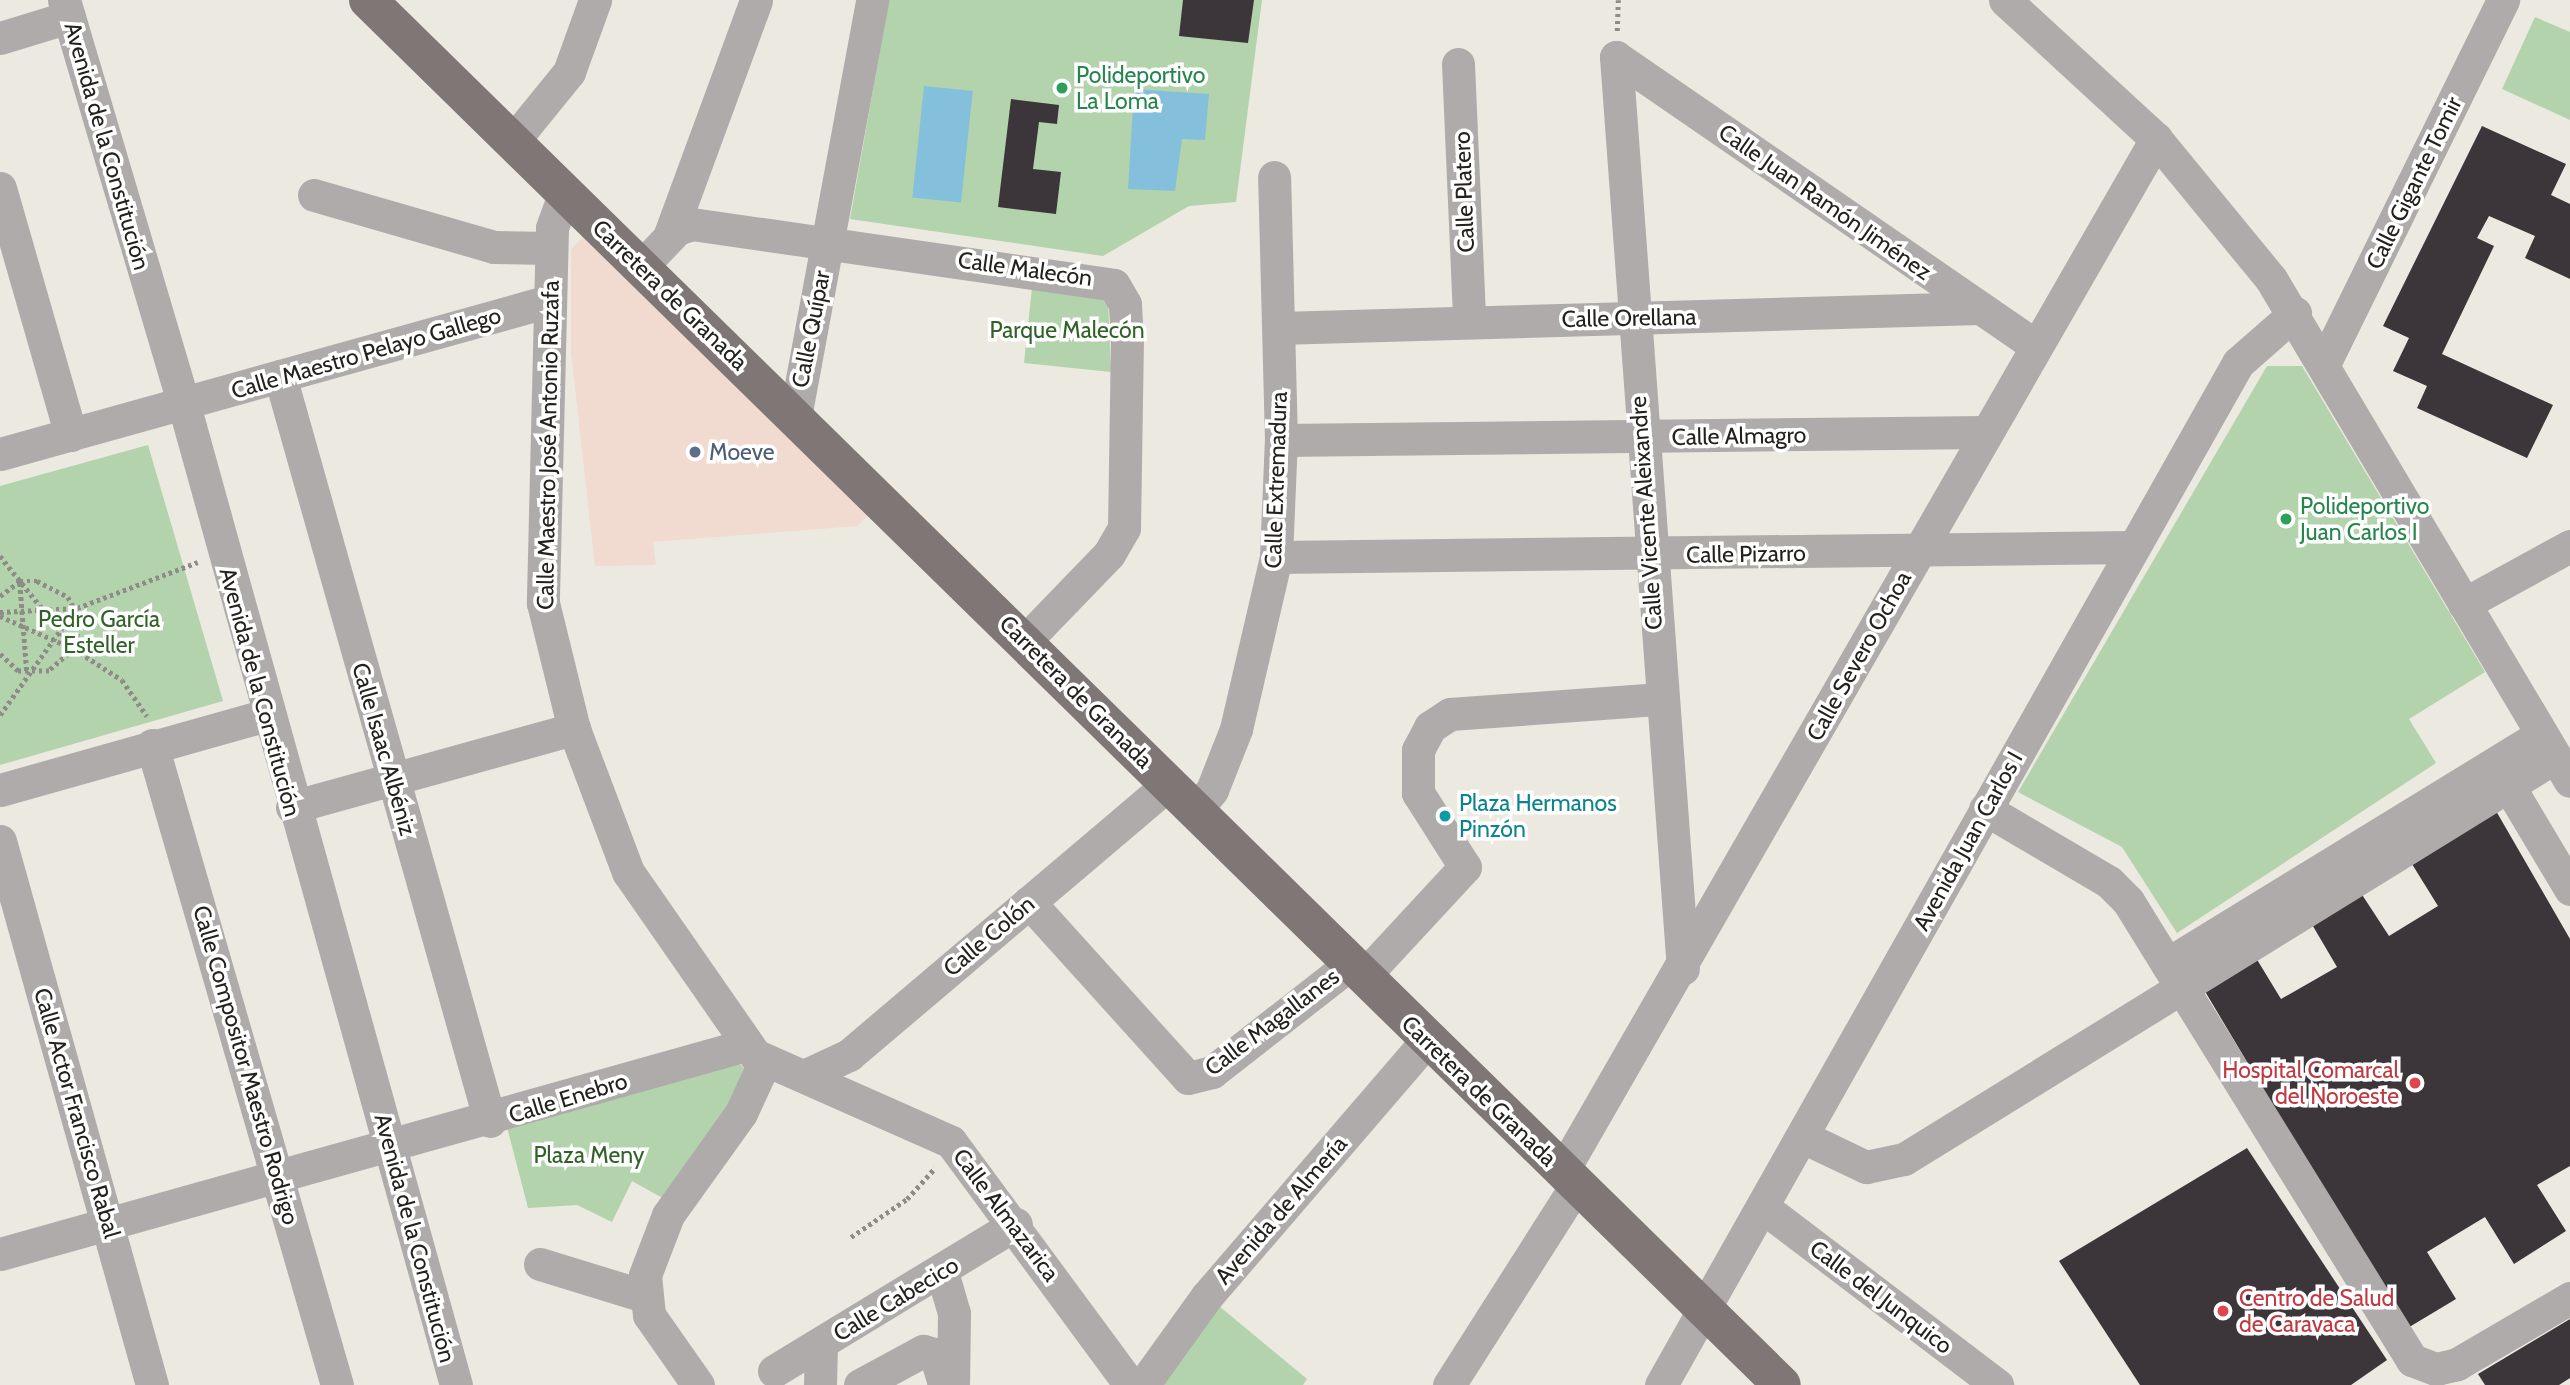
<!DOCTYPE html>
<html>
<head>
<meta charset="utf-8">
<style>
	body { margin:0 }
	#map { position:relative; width:2570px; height:1385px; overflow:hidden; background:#ece9e0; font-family:Cabin,sans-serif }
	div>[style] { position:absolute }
	.commercial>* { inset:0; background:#f1dacf }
	.green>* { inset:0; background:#b2d3ab }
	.water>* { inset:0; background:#84c0dc; transform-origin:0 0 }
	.building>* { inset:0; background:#3c353a }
	.path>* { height:4.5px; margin-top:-2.25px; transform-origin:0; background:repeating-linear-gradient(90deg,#8e8c86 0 3.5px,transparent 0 7px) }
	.minor>* { height:33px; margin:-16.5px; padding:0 16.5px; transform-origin:16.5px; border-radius:16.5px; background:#afabab }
	.major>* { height:38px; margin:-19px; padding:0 19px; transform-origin:19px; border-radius:19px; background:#7f7676 }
	.dots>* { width:19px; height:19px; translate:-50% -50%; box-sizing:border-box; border:4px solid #fff; border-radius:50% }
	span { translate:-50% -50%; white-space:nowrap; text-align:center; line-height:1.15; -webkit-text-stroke:7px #fff; paint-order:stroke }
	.leisure-label { font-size:23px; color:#27864d }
	.left { translate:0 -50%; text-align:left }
	.street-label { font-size:23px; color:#22211d }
	.park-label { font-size:23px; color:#316228 }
	.service-label { font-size:23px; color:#4e5e75 }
	.culture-label { font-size:23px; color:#0d838f }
	.health-label { font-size:23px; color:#be3a42 }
	.right { translate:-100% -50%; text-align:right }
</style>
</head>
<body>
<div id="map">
	<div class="commercial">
		<i style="clip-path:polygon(585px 235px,872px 512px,857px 526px,653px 542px,656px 565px,595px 566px,571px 352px,571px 249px)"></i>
	</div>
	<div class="green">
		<i style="clip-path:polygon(889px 0,1262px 0,1236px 202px,1189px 206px,1103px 256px,850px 219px)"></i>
		<i style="clip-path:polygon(2535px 17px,2570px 32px,2570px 120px,2502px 89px)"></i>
		<i style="clip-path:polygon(1032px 288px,1108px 299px,1111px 372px,1024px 363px)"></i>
		<i style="clip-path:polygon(2267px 366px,2302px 366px,2485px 672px,2409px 719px,2436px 763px,2177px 933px,2122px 847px,2018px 792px)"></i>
		<i style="clip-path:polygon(148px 445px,223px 701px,0 765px,0 486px)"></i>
		<i style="clip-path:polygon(739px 1063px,749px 1074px,668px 1201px,632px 1181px,612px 1222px,577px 1205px,528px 1208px,507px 1127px)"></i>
		<i style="clip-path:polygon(1219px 1306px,1307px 1379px,1303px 1385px,1162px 1385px)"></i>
	</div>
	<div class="water">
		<i style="left:924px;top:86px;width:49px;height:112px;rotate:6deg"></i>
		<i style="clip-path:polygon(1134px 89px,1209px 94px,1205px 140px,1182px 139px,1175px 191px,1128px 189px)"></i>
	</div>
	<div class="building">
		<i style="clip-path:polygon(1183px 0,1254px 0,1248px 43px,1179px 36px)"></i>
		<i style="clip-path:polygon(1011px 99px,1059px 105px,1057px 124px,1039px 122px,1033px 169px,1061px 172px,1056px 214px,998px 207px)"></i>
		<i style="clip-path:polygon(2482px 126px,2566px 164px,2551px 195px,2570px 204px,2570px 279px,2525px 258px,2535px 236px,2489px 216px,2477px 238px,2494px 246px,2442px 354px,2553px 405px,2527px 458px,2417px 408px,2427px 386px,2393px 371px,2409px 338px,2383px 326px)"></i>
		<i style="clip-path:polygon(2492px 804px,2570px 939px,2570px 1166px,2537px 1185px,2566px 1231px,2514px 1264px,2485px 1217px,2427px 1252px,2456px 1299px,2406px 1329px,2200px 983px,2253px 953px,2281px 999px,2337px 967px,2307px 916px,2357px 887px,2389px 936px,2438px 906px,2407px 856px)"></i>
		<i style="clip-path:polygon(2247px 1148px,2387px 1360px,2351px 1385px,2140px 1385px,2059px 1261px)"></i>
		<i style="clip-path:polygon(2570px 1319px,2570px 1378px,2559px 1385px,2485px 1385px,2478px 1374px)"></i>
	</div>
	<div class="path">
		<i style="left:1617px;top:31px;width:31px;rotate:-88deg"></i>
		<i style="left:0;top:556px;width:118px;rotate:51.2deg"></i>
		<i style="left:20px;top:583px;width:89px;rotate:85.5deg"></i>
		<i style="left:0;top:596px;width:25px;rotate:-37deg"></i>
		<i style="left:20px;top:581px;width:17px"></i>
		<i style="left:37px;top:581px;width:35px;rotate:27deg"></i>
		<i style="left:68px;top:597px;width:26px;rotate:61deg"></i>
		<i style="left:81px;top:620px;width:30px;rotate:104deg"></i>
		<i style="left:74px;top:649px;width:33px;rotate:139deg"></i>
		<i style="left:49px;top:671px;width:31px;rotate:180deg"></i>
		<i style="left:18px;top:671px;width:25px;rotate:-137deg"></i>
		<i style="left:0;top:612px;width:77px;rotate:-3deg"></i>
		<i style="left:77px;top:608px;width:129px;rotate:-20.8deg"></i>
		<i style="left:0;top:616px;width:81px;rotate:24deg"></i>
		<i style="left:74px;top:649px;width:57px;rotate:32.9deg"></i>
		<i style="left:122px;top:680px;width:44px;rotate:55.2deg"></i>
		<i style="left:0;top:715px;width:131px;rotate:-54.6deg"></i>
		<i style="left:851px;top:1237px;width:68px;rotate:-34.2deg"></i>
		<i style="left:907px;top:1199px;width:42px;rotate:-47.9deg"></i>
	</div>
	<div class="minor">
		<i style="left:64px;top:0;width:422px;rotate:73.5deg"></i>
		<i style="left:184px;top:405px;width:1017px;rotate:74.49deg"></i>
		<i style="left:2005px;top:0;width:205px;rotate:42.6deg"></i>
		<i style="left:2156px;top:139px;width:181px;rotate:50.6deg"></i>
		<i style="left:2271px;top:279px;width:584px;rotate:59.22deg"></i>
		<i style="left:0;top:38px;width:72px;rotate:-16.9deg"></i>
		<i style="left:1616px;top:57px;width:914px;rotate:85.8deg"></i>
		<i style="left:1616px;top:57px;width:510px;rotate:34.53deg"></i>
		<i style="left:1458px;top:64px;width:256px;rotate:87.5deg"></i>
		<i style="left:513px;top:141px;width:89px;rotate:-50.9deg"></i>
		<i style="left:569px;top:72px;width:77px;rotate:-70.1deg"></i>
		<i style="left:0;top:188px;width:257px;rotate:74deg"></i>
		<i style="left:565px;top:192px;width:38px;rotate:110deg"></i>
		<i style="left:552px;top:228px;width:375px;rotate:91.4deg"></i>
		<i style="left:543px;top:603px;width:130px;rotate:76.2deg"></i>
		<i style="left:574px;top:729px;width:153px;rotate:69.3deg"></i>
		<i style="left:628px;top:872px;width:223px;rotate:55.2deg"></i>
		<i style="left:755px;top:1055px;width:214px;rotate:23.9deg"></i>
		<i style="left:951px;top:1142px;width:302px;rotate:53.6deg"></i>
		<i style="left:314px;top:195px;width:187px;rotate:16.1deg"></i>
		<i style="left:494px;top:247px;width:57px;rotate:1deg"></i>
		<i style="left:669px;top:237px;width:252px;rotate:-69.8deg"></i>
		<i style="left:641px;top:267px;width:52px;rotate:-46.5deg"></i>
		<i style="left:677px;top:229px;width:16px;rotate:-18deg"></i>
		<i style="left:692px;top:224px;width:426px;rotate:8.2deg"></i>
		<i style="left:1114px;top:285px;width:22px;rotate:60deg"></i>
		<i style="left:1125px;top:304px;width:34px;rotate:87deg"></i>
		<i style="left:1127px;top:338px;width:190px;rotate:90.9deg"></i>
		<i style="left:1124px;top:528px;width:30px;rotate:120deg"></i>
		<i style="left:1109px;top:554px;width:121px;rotate:134deg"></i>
		<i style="left:1279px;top:328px;width:701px;rotate:-1.63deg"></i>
		<i style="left:2324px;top:364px;width:406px;rotate:-63.8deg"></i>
		<i style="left:280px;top:376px;width:774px;rotate:74.26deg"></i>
		<i style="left:795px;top:417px;width:424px;rotate:-79.5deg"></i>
		<i style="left:1281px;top:440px;width:705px;rotate:-0.65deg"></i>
		<i style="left:0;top:454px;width:570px;rotate:-15.57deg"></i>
		<i style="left:1276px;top:557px;width:856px;rotate:-0.67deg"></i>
		<i style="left:2464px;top:604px;width:121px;rotate:-28.7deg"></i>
		<i style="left:152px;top:745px;width:666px;rotate:73.88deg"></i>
		<i style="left:2498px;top:768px;width:141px;rotate:59.2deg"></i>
		<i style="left:0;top:790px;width:276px;rotate:-15.7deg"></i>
		<i style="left:292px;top:807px;width:293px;rotate:-15.5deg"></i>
		<i style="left:1985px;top:809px;width:144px;rotate:30.5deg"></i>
		<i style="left:2109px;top:882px;width:27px;rotate:45deg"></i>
		<i style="left:2128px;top:901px;width:540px;rotate:58.25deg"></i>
		<i style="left:2412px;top:1360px;width:26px;rotate:21deg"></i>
		<i style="left:2436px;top:1369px;width:22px;rotate:-13deg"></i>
		<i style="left:2457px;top:1364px;width:131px;rotate:-30.3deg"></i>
		<i style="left:1195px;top:811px;width:27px;rotate:-51deg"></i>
		<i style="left:1212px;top:790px;width:66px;rotate:-68.5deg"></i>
		<i style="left:1236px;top:729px;width:177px;rotate:-76.9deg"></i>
		<i style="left:1276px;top:557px;width:117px;rotate:-87.6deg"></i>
		<i style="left:1281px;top:440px;width:263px;rotate:-91.5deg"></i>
		<i style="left:0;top:841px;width:565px;rotate:74.39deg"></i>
		<i style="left:1029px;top:902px;width:237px;rotate:47.9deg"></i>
		<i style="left:1188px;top:1078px;width:25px;rotate:-14deg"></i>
		<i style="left:1212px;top:1072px;width:175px;rotate:-38deg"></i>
		<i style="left:2167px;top:964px;width:439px;rotate:-31.5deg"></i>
		<i style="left:1363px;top:977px;width:150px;rotate:-47.2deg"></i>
		<i style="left:1465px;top:867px;width:88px;rotate:-122.4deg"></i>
		<i style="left:1418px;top:793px;width:43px;rotate:-90deg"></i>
		<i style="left:1418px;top:750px;width:26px;rotate:-62deg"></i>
		<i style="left:1430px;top:727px;width:24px;rotate:-33deg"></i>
		<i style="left:1450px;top:714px;width:211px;rotate:-4.1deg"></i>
		<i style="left:804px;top:1076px;width:50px;rotate:-25deg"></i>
		<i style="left:849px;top:1055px;width:419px;rotate:-40.3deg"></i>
		<i style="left:1803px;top:1137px;width:70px;rotate:25.5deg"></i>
		<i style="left:1866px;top:1167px;width:39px;rotate:-12deg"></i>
		<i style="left:1904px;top:1159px;width:765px;rotate:-31.7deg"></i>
		<i style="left:1562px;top:1172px;width:1192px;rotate:-60.1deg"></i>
		<i style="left:1764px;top:1208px;width:293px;rotate:37.2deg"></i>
		<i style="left:0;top:1254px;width:775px;rotate:-15.65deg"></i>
		<i style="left:540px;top:1264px;width:109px;rotate:17.1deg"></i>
		<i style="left:942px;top:1272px;width:43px;rotate:73.7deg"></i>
		<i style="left:954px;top:1313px;width:72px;rotate:90.8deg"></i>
		<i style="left:774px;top:1371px;width:283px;rotate:-31.3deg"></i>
		<i style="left:698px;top:1385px;width:85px;rotate:-125deg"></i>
		<i style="left:649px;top:1315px;width:40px;rotate:-95.7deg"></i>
		<i style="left:645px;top:1275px;width:64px;rotate:-69deg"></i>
		<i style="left:668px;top:1215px;width:125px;rotate:-54.4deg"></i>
		<i style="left:741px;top:1113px;width:57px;rotate:-65.2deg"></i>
		<i style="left:820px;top:1385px;width:40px;rotate:-88.6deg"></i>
		<i style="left:860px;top:1385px;width:72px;rotate:-28.4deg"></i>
		<i style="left:923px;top:1351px;width:12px;rotate:14deg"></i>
		<i style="left:935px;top:1354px;width:27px;rotate:73deg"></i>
		<i style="left:943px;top:1380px;width:11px;rotate:-22deg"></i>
		<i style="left:1143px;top:1385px;width:110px;rotate:-54.3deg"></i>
		<i style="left:1207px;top:1296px;width:338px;rotate:-49.3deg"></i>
		<i style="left:1449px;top:1385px;width:236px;rotate:-57.5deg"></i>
		<i style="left:1661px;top:1385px;width:1174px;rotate:-60.55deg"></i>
		<i style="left:2238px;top:363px;width:76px;rotate:-41.3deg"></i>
	</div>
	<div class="major">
		<i style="left:368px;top:0;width:1979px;rotate:44.41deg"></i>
	</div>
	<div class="dots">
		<i style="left:1062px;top:88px;background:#2e9e5b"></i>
		<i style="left:695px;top:452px;background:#5c6f8a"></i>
		<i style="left:2286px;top:519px;background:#2e9e5b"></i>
		<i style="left:1445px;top:816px;background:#0f9aa8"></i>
		<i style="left:2415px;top:1083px;background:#e0444e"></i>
		<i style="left:2223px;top:1311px;background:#e0444e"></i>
	</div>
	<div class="leisure-label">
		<span class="left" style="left:1076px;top:88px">Polideportivo<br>La Loma</span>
		<span class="left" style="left:2300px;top:519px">Polideportivo<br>Juan Carlos I</span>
	</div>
	<div class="street-label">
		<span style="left:107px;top:146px;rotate:74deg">Avenida de la Constitución</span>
		<span style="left:2414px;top:183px;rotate:-64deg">Calle Gigante Tomir</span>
		<span style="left:1464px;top:192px;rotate:-92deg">Calle Platero</span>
		<span style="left:1825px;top:202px;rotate:35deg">Calle Juan Ramón Jiménez</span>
		<span style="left:1025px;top:269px;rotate:8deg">Calle Malecón</span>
		<span style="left:670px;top:295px;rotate:44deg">Carretera de Granada</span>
		<span style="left:1629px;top:318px;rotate:-1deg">Calle Orellana</span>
		<span style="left:811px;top:329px;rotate:-79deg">Calle Quípar</span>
		<span style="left:366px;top:353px;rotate:-16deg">Calle Maestro Pelayo Gallego</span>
		<span style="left:1739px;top:436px;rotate:-1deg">Calle Almagro</span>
		<span style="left:548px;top:445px;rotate:-89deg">Calle Maestro José Antonio Ruzafa</span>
		<span style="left:1276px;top:480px;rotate:-88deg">Calle Extremadura</span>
		<span style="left:1646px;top:513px;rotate:-94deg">Calle Vicente Aleixandre</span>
		<span style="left:1746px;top:554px;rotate:-1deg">Calle Pizarro</span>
		<span style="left:1859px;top:656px;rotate:-61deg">Calle Severo Ochoa</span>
		<span style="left:260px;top:692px;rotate:75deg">Avenida de la Constitución</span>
		<span style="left:1076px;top:692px;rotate:45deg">Carretera de Granada</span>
		<span style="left:384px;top:749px;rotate:74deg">Calle Isaac Albéniz</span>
		<span style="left:1968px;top:841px;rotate:-61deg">Avenida Juan Carlos I</span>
		<span style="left:989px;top:936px;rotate:-40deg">Calle Colón</span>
		<span style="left:1272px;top:1022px;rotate:-37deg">Calle Magallanes</span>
		<span style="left:246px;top:1065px;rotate:74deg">Calle Compositor Maestro Rodrigo</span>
		<span style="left:1479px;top:1091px;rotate:44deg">Carretera de Granada</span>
		<span style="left:568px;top:1098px;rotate:-17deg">Calle Enebro</span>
		<span style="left:77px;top:1113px;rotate:74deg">Calle Actor Francisco Rabal</span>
		<span style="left:1281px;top:1210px;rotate:-49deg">Avenida de Almería</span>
		<span style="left:1006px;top:1215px;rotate:53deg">Calle Almazarica</span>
		<span style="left:415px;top:1238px;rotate:75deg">Avenida de la Constitución</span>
		<span style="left:1881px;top:1297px;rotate:37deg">Calle del Junquico</span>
		<span style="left:896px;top:1299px;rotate:-31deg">Calle Cabecico</span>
	</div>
	<div class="park-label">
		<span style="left:1067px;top:330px">Parque Malecón</span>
		<span style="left:99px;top:632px">Pedro García<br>Esteller</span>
		<span style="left:589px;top:1155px">Plaza Meny</span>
	</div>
	<div class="service-label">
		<span class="left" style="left:709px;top:452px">Moeve</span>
	</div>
	<div class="culture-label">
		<span class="left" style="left:1459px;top:816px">Plaza Hermanos<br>Pinzón</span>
	</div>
	<div class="health-label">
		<span class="right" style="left:2399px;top:1083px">Hospital Comarcal<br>del Noroeste</span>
		<span class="left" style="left:2239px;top:1311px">Centro de Salud<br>de Caravaca</span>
	</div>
</div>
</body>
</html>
